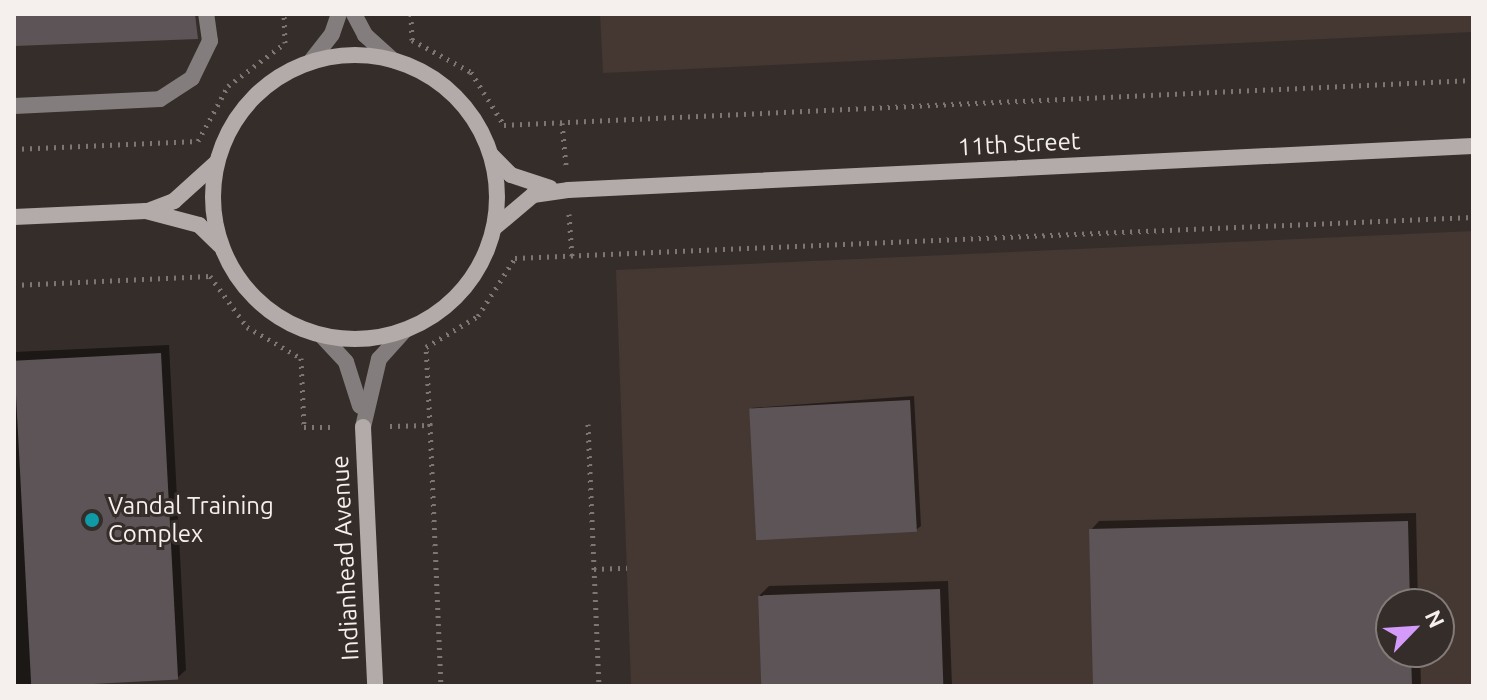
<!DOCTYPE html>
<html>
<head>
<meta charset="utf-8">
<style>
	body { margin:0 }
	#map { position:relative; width:1487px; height:700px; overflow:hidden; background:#352d2a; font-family:Ubuntu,sans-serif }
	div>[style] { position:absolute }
	.built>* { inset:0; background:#453731 }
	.shadow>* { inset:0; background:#0007 }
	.building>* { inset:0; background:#5d5458; transform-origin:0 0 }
	.path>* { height:5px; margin-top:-2.5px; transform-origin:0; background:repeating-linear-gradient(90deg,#7d7673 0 2px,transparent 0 8px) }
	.service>* { height:16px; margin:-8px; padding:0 8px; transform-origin:8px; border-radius:8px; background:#837e7d }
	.minor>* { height:16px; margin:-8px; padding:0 8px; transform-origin:8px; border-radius:8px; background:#837e7d }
	.secondary>* { height:16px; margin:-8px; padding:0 8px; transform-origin:8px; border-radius:8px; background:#b2aba9 }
	.secondary>.ring { margin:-8px; padding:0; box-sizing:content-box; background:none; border:16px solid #b2aba9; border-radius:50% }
	.dots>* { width:22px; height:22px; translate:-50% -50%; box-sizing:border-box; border:4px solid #352d2a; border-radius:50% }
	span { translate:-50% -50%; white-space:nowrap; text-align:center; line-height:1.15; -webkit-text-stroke:6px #352d2a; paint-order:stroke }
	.street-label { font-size:24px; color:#f5f0ed }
	.poi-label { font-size:24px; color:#f5f0ed }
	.left { translate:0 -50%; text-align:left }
	.frame { position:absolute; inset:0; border:16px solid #f5f0ed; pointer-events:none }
	.north { position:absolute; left:1375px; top:588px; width:80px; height:80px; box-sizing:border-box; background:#352d2a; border:2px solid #827b78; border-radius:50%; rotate:65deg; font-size:22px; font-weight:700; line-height:32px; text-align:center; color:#f5f0ed }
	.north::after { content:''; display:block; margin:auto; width:28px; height:36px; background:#d59bfa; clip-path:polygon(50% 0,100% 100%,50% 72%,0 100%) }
</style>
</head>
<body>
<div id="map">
	<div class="built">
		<i style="clip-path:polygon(600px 14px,1473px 14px,1473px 32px,603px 73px)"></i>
		<i style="clip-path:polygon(evenodd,1473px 231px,1473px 686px,631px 686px,616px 270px,1473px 231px,1391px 604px,1439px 604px,1439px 652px,1391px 652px,1391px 604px)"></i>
	</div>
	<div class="shadow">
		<i style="clip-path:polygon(169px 345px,186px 670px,177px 678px,14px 686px,14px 352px)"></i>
		<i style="clip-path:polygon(914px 396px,921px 526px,916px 530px,751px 408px)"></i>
		<i style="clip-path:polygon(1416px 513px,1418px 604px,1391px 604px,1391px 652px,1420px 652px,1421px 686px,1095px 686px,1091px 530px,1099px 521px)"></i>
		<i style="clip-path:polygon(948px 581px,952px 686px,763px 686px,760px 595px,769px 586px)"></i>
	</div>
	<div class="building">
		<i style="clip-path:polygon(14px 14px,195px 14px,198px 39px,14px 46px)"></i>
		<i style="left:161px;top:353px;width:327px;height:147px;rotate:87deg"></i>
		<i style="left:910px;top:400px;width:132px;height:161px;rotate:87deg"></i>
		<i style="clip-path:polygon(1408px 521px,1410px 604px,1391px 604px,1391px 652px,1411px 652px,1412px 686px,1093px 686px,1089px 529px)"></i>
		<i style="left:940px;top:589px;width:97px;height:182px;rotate:88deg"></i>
	</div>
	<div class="path">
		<i style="left:411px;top:14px;width:26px;rotate:88deg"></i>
		<i style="left:412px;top:40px;width:67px;rotate:28.5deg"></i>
		<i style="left:471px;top:72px;width:62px;rotate:58.1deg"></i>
		<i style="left:504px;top:125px;width:970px;rotate:-2.66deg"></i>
		<i style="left:562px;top:123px;width:42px;rotate:84.6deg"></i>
		<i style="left:14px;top:149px;width:184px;rotate:-2.5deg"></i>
		<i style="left:198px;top:141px;width:63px;rotate:-61.4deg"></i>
		<i style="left:228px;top:86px;width:71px;rotate:-37deg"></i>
		<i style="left:285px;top:43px;width:29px;rotate:-92deg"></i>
		<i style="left:569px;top:214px;width:42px;rotate:85.9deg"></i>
		<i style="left:14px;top:285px;width:196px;rotate:-2.6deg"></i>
		<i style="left:210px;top:276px;width:63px;rotate:54deg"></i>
		<i style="left:247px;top:327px;width:62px;rotate:29.9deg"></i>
		<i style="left:301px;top:358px;width:69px;rotate:87.5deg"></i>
		<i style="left:304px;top:427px;width:32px"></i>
		<i style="left:430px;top:424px;width:262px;rotate:87.6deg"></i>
		<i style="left:588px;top:424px;width:262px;rotate:87.6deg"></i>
		<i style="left:390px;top:426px;width:40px;rotate:-1.4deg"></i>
		<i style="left:430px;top:425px;width:78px;rotate:-92.9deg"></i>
		<i style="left:426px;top:347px;width:61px;rotate:-30.8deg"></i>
		<i style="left:478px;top:316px;width:69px;rotate:-57.5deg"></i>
		<i style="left:515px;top:258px;width:959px;rotate:-2.45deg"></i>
		<i style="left:594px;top:569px;width:33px;rotate:-2deg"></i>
	</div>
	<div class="service">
		<i style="left:14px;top:106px;width:146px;rotate:-2.7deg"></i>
		<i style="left:160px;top:99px;width:38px;rotate:-33deg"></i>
		<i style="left:192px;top:78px;width:41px;rotate:-64.1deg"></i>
		<i style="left:210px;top:41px;width:27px;rotate:-98deg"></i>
	</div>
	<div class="minor">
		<i style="left:354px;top:14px;width:24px;rotate:62deg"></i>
		<i style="left:365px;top:35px;width:38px;rotate:42deg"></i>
		<i style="left:311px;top:61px;width:34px;rotate:-52deg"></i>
		<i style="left:332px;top:34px;width:21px;rotate:-71deg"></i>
		<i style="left:322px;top:336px;width:35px;rotate:47deg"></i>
		<i style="left:346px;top:362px;width:46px;rotate:72.3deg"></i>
		<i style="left:363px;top:427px;width:70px;rotate:-76.8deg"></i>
		<i style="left:379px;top:359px;width:38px;rotate:-48deg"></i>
	</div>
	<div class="secondary">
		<i class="ring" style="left:213px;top:55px;width:268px;height:268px"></i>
		<i style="left:492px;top:156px;width:27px;rotate:45deg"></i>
		<i style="left:511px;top:175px;width:41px;rotate:18.4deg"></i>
		<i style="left:148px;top:211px;width:28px;rotate:-21deg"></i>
		<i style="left:174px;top:201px;width:57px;rotate:-42.1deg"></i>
		<i style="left:14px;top:217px;width:132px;rotate:-2.6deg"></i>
		<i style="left:146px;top:211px;width:55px;rotate:14.8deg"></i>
		<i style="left:199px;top:225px;width:29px;rotate:44deg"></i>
		<i style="left:494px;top:228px;width:51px;rotate:-40.2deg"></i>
		<i style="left:533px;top:195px;width:35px;rotate:-8deg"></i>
		<i style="left:568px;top:190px;width:906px;rotate:-2.78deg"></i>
		<i style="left:363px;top:427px;width:259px;rotate:87.3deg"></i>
	</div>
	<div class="dots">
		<i style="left:92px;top:520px;background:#0f9aa8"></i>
	</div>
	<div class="street-label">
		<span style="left:1019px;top:144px;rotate:-3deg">11th Street</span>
		<span style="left:345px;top:558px;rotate:-93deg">Indianhead Avenue</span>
	</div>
	<div class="poi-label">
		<span class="left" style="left:108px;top:520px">Vandal Training<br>Complex</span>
	</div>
	<div class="frame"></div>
	<div class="north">N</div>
</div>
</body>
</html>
